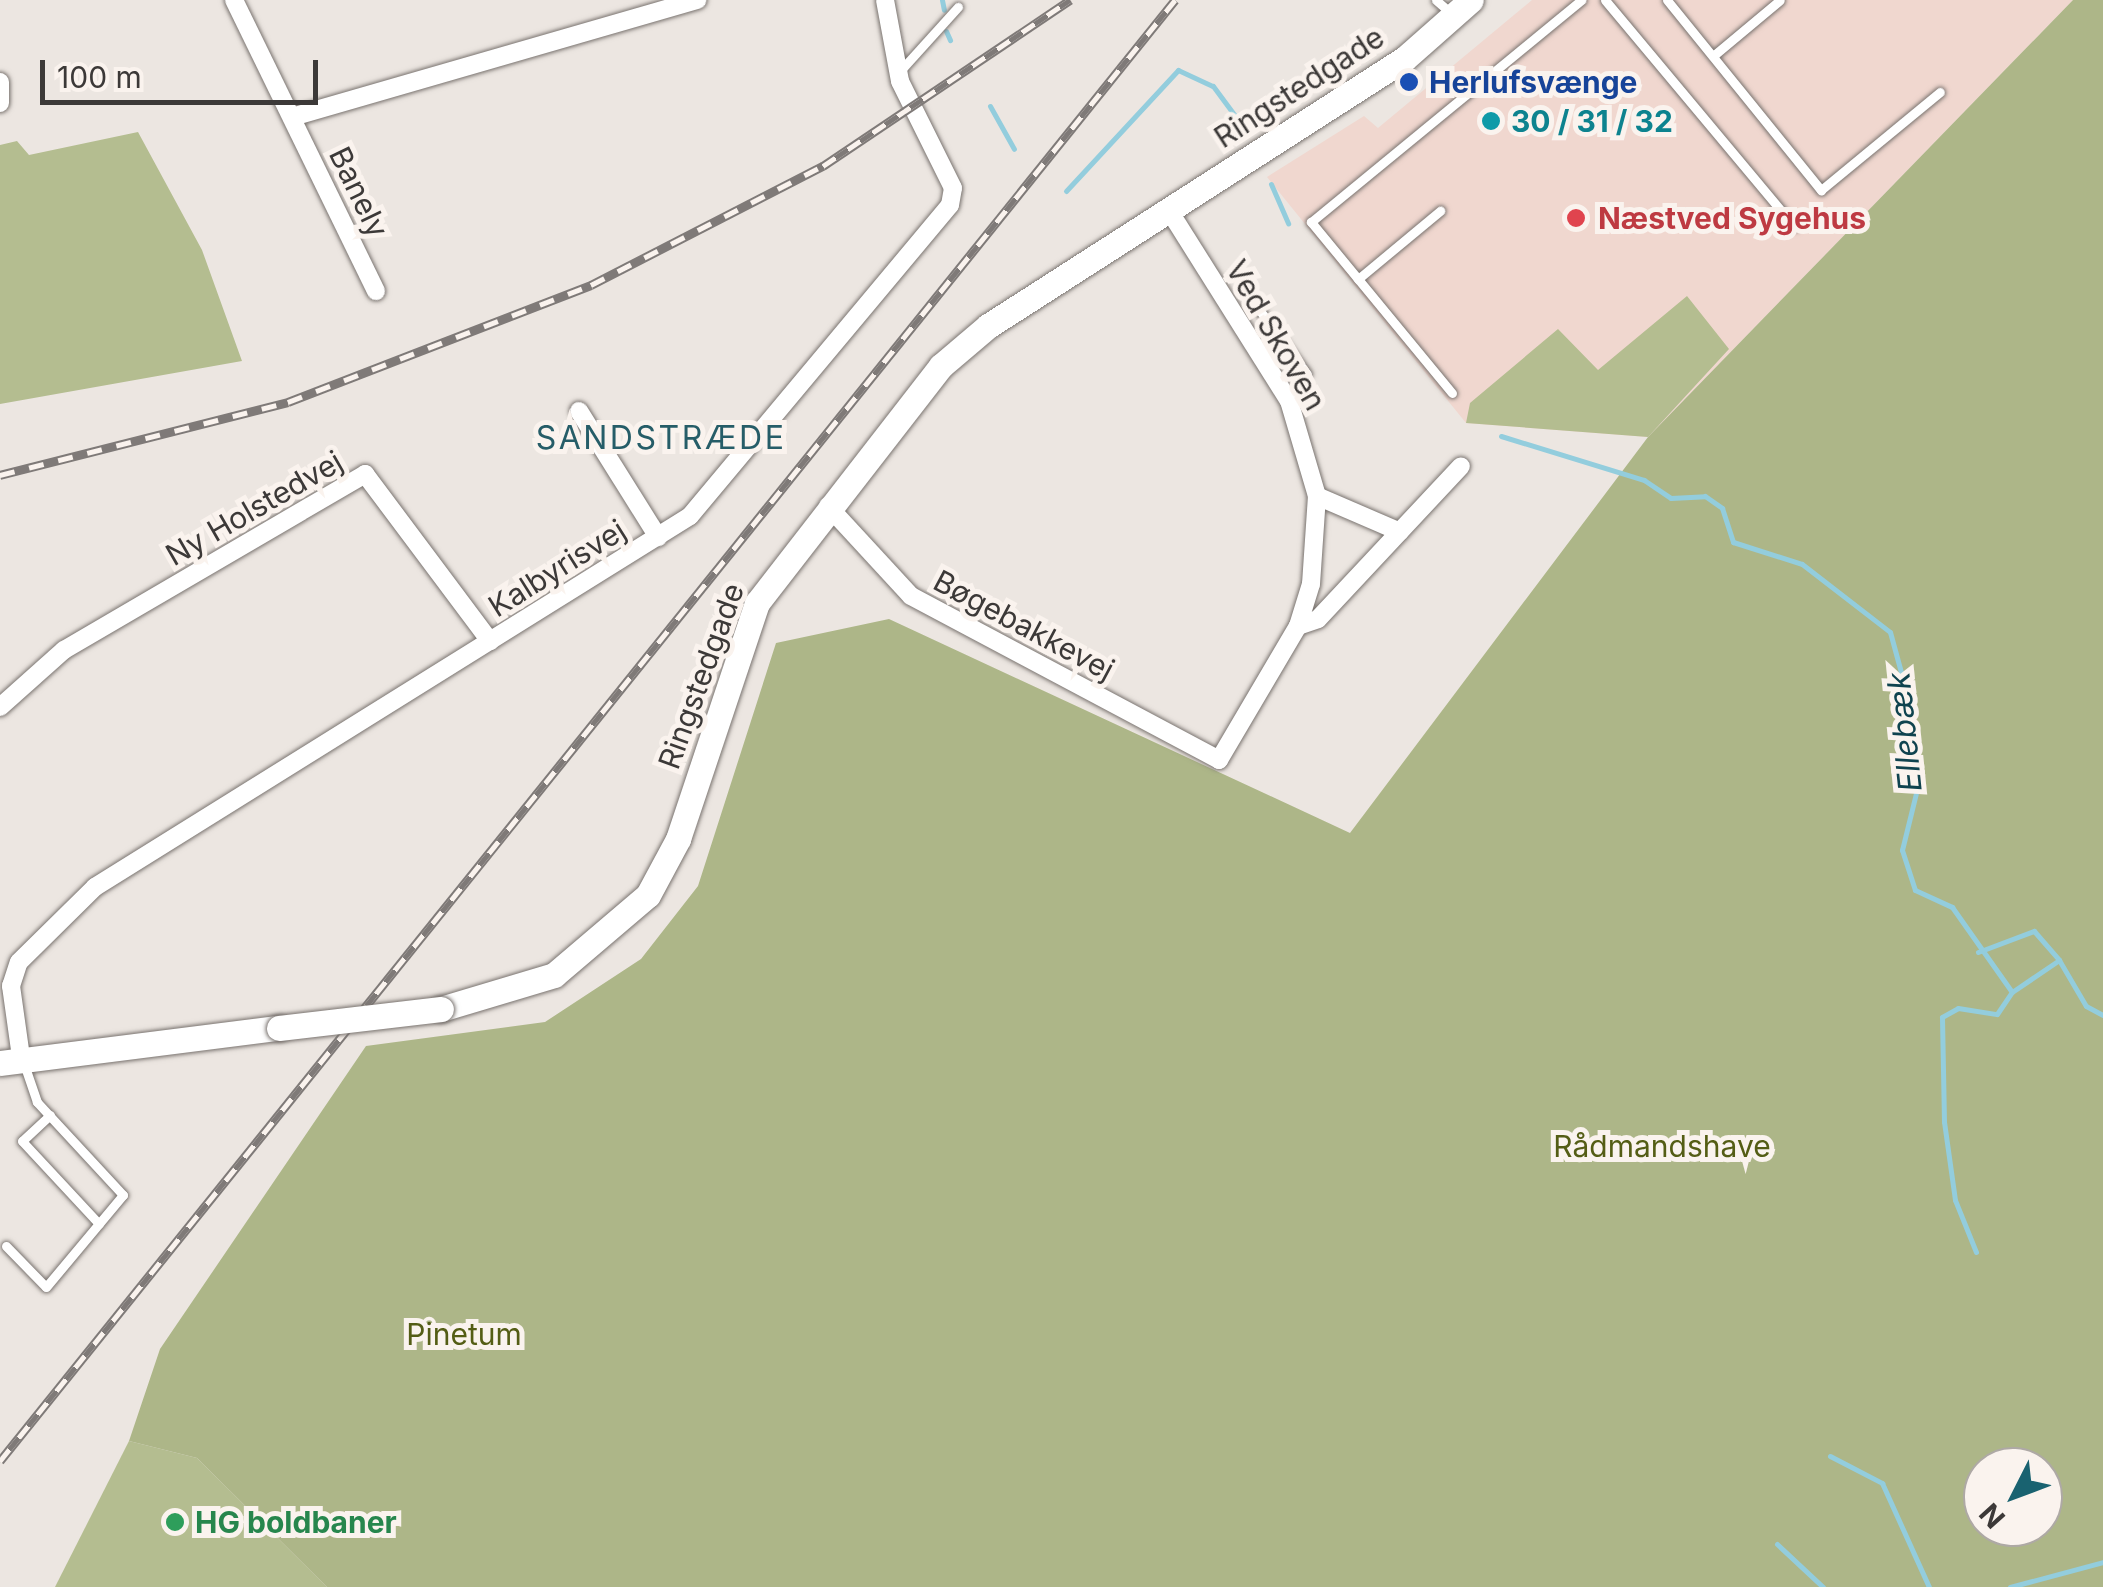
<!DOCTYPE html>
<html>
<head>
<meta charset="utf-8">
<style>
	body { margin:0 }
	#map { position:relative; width:2103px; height:1587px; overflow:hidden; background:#ece6e1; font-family:Inter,sans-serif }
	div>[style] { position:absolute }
	.medical>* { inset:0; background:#f0d7cf }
	.green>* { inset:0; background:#b4bd90 }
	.forest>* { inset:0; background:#adb688 }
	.stream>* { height:5px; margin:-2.5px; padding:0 2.5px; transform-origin:2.5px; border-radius:2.5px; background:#93cddd }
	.roads { filter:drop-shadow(0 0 2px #79736f) drop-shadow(0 0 2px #79736f) }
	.lane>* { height:9px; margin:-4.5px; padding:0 4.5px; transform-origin:4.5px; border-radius:4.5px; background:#fff }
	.street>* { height:18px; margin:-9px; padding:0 9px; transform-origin:9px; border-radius:9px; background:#fff }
	.secondary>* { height:25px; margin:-12.5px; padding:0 12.5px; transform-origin:12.5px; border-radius:12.5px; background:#fff }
	.rail>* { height:9px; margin-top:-4.5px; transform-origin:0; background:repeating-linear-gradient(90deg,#faf3ee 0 15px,#7f7a78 0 30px); box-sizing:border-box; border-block:2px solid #7f7a78 }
	.bridges { filter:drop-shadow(0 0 2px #79736f) drop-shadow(0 0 2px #79736f) }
	.secondary-bridge>* { height:25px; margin:-12.5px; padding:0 12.5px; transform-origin:12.5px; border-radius:12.5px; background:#fff }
	.dots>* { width:28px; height:28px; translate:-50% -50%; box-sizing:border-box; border:5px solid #faf3ee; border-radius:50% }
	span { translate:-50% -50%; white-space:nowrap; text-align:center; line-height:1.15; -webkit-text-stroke:10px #faf3ee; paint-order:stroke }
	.transit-label { font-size:30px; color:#164399; font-weight:700 }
	.left { translate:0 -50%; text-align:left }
	.street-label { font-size:30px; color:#3c3938 }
	.culture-label { font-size:30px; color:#0d838f; font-weight:700 }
	.health-label { font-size:30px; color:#be3a42; font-weight:700 }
	.park-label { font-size:30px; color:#545d15 }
	.leisure-label { font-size:30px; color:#27864d; font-weight:700 }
	.neighbourhood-label { font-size:32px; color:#265d68; letter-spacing:2.5px }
	.water-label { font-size:32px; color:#0f434f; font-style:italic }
	.north { position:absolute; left:1963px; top:1447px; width:100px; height:100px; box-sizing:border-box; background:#faf3ee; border:2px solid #aea9a5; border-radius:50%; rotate:228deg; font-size:28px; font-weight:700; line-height:40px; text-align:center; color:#3c3938 }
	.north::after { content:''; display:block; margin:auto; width:35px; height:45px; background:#196270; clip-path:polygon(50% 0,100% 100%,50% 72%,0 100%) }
	.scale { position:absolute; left:40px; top:60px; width:278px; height:45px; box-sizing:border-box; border:5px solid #3c3938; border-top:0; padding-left:12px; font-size:30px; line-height:35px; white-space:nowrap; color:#3c3938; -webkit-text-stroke:8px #faf3ee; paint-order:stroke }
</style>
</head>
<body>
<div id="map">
	<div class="medical">
		<i style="clip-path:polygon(1532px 0,2073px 0,1648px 437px,1466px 423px,1267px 177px,1364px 116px,1378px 128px)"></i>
	</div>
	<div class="green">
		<i style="clip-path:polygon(138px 132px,202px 250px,242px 361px,0 404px,0 145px,17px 141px,29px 155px)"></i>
		<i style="clip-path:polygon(1687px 296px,1729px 349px,1648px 437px,1466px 423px,1470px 403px,1558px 329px,1598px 370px)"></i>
		<i style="clip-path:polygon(129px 1441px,197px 1458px,327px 1587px,55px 1587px)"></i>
	</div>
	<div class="forest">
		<i style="clip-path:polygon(evenodd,2073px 0,2103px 0,2103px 1587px,327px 1587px,197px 1458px,129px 1441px,160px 1349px,366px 1046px,545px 1022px,641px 959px,698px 886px,776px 643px,889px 619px,1350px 833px,1648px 437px,2073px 0,2043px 1467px,2043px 1527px,1983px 1527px,1983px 1467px,2043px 1467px)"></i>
	</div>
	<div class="stream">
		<i style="left:942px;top:0;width:10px;rotate:79deg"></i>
		<i style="left:946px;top:31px;width:10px;rotate:66deg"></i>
		<i style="left:990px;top:106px;width:49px;rotate:60.8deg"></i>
		<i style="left:1271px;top:184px;width:43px;rotate:66.4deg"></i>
		<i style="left:1066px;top:191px;width:165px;rotate:-47.2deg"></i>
		<i style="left:1178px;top:70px;width:38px;rotate:25deg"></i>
		<i style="left:1213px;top:86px;width:52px;rotate:53.6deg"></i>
		<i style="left:1501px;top:436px;width:150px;rotate:17.1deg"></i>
		<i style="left:1644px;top:480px;width:32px;rotate:34deg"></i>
		<i style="left:1671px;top:498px;width:34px;rotate:-3deg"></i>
		<i style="left:1705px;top:496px;width:21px;rotate:35deg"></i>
		<i style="left:1722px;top:508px;width:36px;rotate:72deg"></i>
		<i style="left:1733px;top:542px;width:72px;rotate:17.7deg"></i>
		<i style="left:1802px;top:564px;width:111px;rotate:37.7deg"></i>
		<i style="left:1890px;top:632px;width:57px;rotate:74.7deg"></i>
		<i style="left:1905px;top:687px;width:60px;rotate:92.9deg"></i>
		<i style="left:1902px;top:747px;width:45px;rotate:70.3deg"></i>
		<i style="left:1917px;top:789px;width:63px;rotate:103.8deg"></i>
		<i style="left:1902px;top:850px;width:42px;rotate:72deg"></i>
		<i style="left:1915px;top:890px;width:41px;rotate:24.7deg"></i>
		<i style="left:1952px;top:907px;width:104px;rotate:54.8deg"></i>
		<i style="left:2012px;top:992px;width:57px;rotate:-34.2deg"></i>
		<i style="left:2059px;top:960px;width:53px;rotate:59.6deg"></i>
		<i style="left:2086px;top:1006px;width:19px;rotate:28deg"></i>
		<i style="left:1978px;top:952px;width:60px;rotate:-20.6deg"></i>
		<i style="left:2034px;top:931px;width:38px;rotate:49deg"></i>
		<i style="left:1976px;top:1252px;width:56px;rotate:-112deg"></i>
		<i style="left:1955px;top:1200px;width:79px;rotate:-98deg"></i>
		<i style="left:1944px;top:1122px;width:105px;rotate:-91.1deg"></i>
		<i style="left:1942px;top:1017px;width:18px;rotate:-29deg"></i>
		<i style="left:1958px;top:1008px;width:39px;rotate:9deg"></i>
		<i style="left:1997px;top:1014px;width:27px;rotate:-56deg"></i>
		<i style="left:1830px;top:1456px;width:59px;rotate:27.4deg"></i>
		<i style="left:1882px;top:1483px;width:114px;rotate:65.7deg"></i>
		<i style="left:1777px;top:1544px;width:63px;rotate:43.1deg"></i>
		<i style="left:2010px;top:1587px;width:96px;rotate:-15deg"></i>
	</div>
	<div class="roads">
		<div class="lane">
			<i style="left:1436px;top:0;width:23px;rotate:41deg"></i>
			<i style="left:1605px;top:0;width:295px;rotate:50.1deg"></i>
			<i style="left:1667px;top:0;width:245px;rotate:51deg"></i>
			<i style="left:1821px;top:190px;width:154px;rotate:-39.5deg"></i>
			<i style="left:1713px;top:56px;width:87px;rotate:-39.9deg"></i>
			<i style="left:901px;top:70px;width:85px;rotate:-47.9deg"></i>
			<i style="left:1358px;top:279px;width:107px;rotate:-39.7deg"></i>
			<i style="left:1252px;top:300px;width:92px;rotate:53.4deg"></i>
			<i style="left:1452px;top:393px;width:222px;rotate:-129.5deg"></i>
			<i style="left:1311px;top:222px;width:350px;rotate:-39.4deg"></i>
			<i style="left:50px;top:1115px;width:38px;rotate:137deg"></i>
			<i style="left:22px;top:1141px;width:113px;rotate:47.1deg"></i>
			<i style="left:6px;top:1246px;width:57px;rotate:45.7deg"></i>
			<i style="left:46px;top:1287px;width:120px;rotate:-50.1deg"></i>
			<i style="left:123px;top:1195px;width:127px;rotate:-132.8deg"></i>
			<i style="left:37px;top:1102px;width:40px;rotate:-108.9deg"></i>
		</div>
		<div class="street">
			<i style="left:234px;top:0;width:324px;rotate:64deg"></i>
			<i style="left:0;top:82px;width:21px;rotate:90deg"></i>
			<i style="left:292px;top:117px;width:422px;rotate:-16.1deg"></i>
			<i style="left:579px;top:411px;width:149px;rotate:57.9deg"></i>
			<i style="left:1317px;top:496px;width:90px;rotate:23.4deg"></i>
			<i style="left:828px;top:506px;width:122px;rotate:47.3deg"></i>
			<i style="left:911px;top:596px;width:349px;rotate:28deg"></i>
			<i style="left:1219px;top:760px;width:156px;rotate:-59.5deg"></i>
			<i style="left:1298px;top:626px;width:44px;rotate:-72.8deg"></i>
			<i style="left:1311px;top:584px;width:88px;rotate:-86.1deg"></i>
			<i style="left:1317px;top:496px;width:99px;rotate:-106.4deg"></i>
			<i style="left:1289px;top:401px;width:227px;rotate:-122.2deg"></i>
			<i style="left:1298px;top:626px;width:21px;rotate:-19deg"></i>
			<i style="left:1318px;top:619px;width:209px;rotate:-46.9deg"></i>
			<i style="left:0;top:707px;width:86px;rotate:-41.7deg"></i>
			<i style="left:64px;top:650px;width:349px;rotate:-30.3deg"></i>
			<i style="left:365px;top:474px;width:209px;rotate:53.2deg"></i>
			<i style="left:21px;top:1057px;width:72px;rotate:-98deg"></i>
			<i style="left:11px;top:986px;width:25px;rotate:-72deg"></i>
			<i style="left:19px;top:962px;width:107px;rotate:-44.6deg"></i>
			<i style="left:95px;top:887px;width:701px;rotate:-31.94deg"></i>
			<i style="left:690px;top:516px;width:405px;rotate:-50.1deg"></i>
			<i style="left:950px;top:205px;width:17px;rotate:-80deg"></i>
			<i style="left:953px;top:188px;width:119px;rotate:-116.4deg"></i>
			<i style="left:900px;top:81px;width:82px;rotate:-100.5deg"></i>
		</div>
		<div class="secondary">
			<i style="left:441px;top:1009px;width:118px;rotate:-16.7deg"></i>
			<i style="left:554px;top:975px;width:123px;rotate:-40.4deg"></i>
			<i style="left:648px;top:895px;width:64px;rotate:-61.8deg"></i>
			<i style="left:678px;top:839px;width:249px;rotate:-71.5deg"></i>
			<i style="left:757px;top:603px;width:300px;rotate:-52.2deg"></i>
			<i style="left:941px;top:366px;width:62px;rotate:-40.4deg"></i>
			<i style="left:988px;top:326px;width:494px;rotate:-32.7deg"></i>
			<i style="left:1404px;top:59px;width:89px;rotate:-41.4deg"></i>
			<i style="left:0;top:1063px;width:281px;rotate:-7.2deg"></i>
		</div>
	</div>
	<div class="rail">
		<i style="left:0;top:475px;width:297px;rotate:-14.2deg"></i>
		<i style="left:288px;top:402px;width:325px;rotate:-21.1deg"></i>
		<i style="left:591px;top:285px;width:261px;rotate:-27.2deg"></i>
		<i style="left:823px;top:166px;width:298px;rotate:-33.9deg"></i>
		<i style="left:0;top:1461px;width:1875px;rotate:-51.19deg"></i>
	</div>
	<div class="bridges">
		<div class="secondary-bridge">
			<i style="left:279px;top:1028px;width:163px;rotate:-6.7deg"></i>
		</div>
	</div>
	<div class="dots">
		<i style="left:1409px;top:82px;background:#1a4fb4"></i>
		<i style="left:1491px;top:121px;background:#0f9aa8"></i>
		<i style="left:1576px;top:218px;background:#e0444e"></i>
		<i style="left:175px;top:1522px;background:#2e9e5b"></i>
	</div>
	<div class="transit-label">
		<span class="left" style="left:1429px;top:82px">Herlufsvænge</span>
	</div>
	<div class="street-label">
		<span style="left:1299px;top:87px;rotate:-33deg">Ringstedgade</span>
		<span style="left:359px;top:192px;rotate:64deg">Banely</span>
		<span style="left:1276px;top:335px;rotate:60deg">Ved Skoven</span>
		<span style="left:254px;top:508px;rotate:-30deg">Ny Holstedvej</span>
		<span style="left:557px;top:568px;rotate:-32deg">Kalbyrisvej</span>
		<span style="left:1024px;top:625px;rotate:28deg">Bøgebakkevej</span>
		<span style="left:701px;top:676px;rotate:-70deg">Ringstedgade</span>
	</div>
	<div class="culture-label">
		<span class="left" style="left:1511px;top:121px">30 / 31 / 32</span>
	</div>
	<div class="health-label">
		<span class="left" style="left:1598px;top:218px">Næstved Sygehus</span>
	</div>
	<div class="park-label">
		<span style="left:1662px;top:1146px">Rådmandshave</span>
		<span style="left:464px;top:1334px">Pinetum</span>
	</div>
	<div class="leisure-label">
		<span class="left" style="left:195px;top:1522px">HG boldbaner</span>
	</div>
	<div class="neighbourhood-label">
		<span style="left:661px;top:438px">SANDSTRÆDE</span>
	</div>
	<div class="water-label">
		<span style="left:1905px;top:732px;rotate:-96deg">Ellebæk</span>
	</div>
	<div class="north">N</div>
	<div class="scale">100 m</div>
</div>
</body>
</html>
